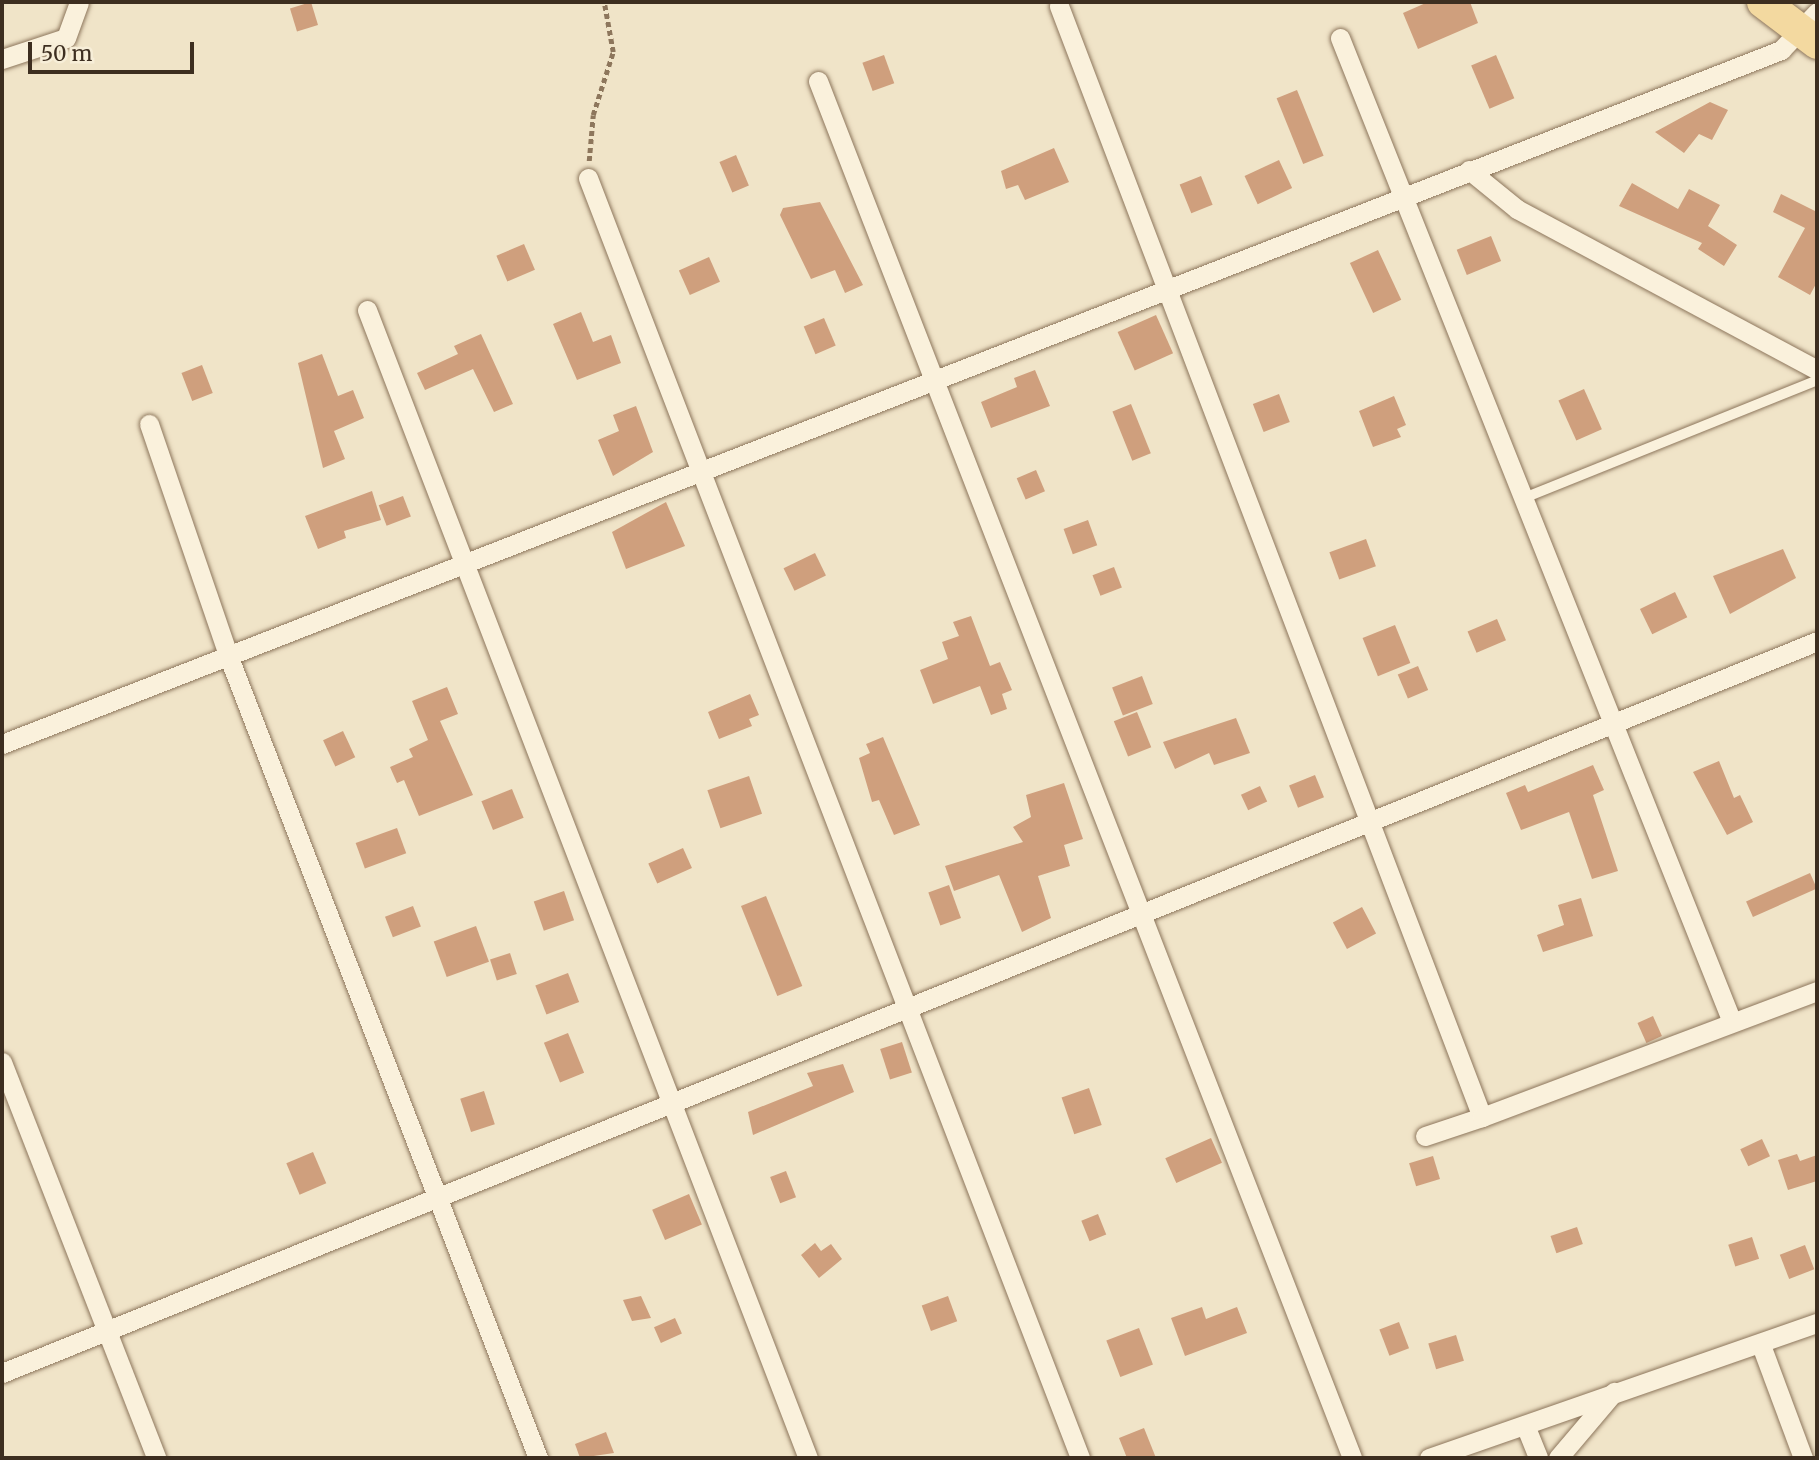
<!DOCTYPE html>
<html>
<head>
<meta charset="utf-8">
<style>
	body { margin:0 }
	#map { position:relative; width:1819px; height:1460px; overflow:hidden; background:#f0e4c8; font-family:Merriweather,serif }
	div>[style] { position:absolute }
	.building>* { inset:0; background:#cf9f7d; transform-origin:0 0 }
	.path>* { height:4.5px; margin-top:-2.25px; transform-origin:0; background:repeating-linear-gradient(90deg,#8d765c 0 5px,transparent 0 8.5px) }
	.roads { filter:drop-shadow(0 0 2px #8d765c) drop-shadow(0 0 2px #8d765c) }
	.lane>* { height:10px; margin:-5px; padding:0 5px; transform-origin:5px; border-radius:5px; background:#faf1dc }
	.street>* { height:19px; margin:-9.5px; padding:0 9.5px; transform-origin:9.5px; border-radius:9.5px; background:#faf1dc }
	.primary>* { height:32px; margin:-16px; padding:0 16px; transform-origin:16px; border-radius:16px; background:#f3d9a0 }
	span { translate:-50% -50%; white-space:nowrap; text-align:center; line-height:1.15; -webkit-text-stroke:6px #f7eed8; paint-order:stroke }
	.frame { position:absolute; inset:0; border:4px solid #3d2e20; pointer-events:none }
	.scale { position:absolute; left:28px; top:42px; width:166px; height:32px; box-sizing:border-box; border:4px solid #3d2e20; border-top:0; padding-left:9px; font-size:21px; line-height:24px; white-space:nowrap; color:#3d2e20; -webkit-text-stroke:5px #f7eed8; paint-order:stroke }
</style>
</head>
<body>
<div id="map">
	<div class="building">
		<i style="left:311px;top:2px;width:24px;height:22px;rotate:73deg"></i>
		<i style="clip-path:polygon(1428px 2px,1470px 2px,1478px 23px,1418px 49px,1403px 13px)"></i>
		<i style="left:884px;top:55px;width:30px;height:23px;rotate:70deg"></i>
		<i style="left:1496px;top:55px;width:47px;height:27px;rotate:67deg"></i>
		<i style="left:1297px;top:90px;width:71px;height:22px;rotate:68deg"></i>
		<i style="clip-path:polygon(1710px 102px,1728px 110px,1712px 140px,1699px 134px,1684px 153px,1655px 132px)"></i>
		<i style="clip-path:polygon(1054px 148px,1069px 182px,1025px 200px,1018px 185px,1006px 189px,1001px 171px)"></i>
		<i style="left:736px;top:155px;width:33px;height:18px;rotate:67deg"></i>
		<i style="left:1279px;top:160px;width:31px;height:38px;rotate:65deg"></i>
		<i style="left:1201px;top:176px;width:31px;height:23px;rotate:68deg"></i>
		<i style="clip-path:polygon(1632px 183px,1678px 209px,1689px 189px,1720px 205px,1708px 226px,1737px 245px,1724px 266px,1698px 249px,1702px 243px,1619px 206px)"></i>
		<i style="clip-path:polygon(1781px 194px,1815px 211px,1817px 206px,1817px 282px,1810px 295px,1778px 277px,1805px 228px,1773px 212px)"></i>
		<i style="clip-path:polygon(820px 202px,863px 285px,845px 293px,835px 270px,811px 279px,780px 215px,783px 208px)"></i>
		<i style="left:1491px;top:236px;width:27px;height:37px;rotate:68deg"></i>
		<i style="left:524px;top:244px;width:28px;height:30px;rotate:67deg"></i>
		<i style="left:1378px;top:250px;width:55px;height:31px;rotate:65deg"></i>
		<i style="left:709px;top:257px;width:27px;height:33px;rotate:66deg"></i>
		<i style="clip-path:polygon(581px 312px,593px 342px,611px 335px,621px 363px,577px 380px,553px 324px)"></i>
		<i style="left:1156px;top:315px;width:42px;height:42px;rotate:66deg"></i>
		<i style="left:824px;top:318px;width:30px;height:22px;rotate:67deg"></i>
		<i style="clip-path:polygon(481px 334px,513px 404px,494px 412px,473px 369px,425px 390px,417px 373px,458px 354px,454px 346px)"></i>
		<i style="clip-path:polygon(322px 354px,338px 396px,353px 390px,364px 418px,334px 431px,345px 459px,323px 468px,298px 363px)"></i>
		<i style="left:202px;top:365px;width:30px;height:22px;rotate:69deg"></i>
		<i style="clip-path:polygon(1035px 370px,1050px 406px,991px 428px,981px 402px,1017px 387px,1014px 378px)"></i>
		<i style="left:1584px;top:389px;width:44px;height:28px;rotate:66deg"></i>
		<i style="left:1279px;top:394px;width:30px;height:28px;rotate:69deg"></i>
		<i style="clip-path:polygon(1394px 396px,1406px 425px,1397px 429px,1401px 437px,1373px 447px,1359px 411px)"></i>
		<i style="left:1131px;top:404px;width:53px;height:20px;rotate:68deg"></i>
		<i style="clip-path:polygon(636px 406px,653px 452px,613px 476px,598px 440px,619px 431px,613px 415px)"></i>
		<i style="left:1036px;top:470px;width:23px;height:21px;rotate:67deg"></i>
		<i style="clip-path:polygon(372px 491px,381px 520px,344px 531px,346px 538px,318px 549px,305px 516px)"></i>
		<i style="left:403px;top:496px;width:22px;height:26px;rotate:69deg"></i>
		<i style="clip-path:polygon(666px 502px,685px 546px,626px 569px,612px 532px)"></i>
		<i style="left:1088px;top:520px;width:27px;height:26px;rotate:70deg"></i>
		<i style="left:1366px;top:539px;width:29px;height:39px;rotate:70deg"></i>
		<i style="clip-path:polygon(1783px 549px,1796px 578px,1730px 614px,1713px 576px)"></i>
		<i style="left:815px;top:553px;width:25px;height:35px;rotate:64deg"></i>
		<i style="left:1114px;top:567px;width:22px;height:23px;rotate:69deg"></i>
		<i style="left:1675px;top:592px;width:28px;height:39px;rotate:64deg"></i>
		<i style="clip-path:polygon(971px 616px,990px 666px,1000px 662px,1012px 690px,1002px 694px,1007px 709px,991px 715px,980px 686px,933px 704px,920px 670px,948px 659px,942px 642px,959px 636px,953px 622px)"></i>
		<i style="left:1497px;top:619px;width:23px;height:32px;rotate:67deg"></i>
		<i style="left:1395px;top:625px;width:41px;height:35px;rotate:68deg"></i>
		<i style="left:1418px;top:666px;width:26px;height:22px;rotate:67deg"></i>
		<i style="left:1142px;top:676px;width:30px;height:32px;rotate:69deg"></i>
		<i style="clip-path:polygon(447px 687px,458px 714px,440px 721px,473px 795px,419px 816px,404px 780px,397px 783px,390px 767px,413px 757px,409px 749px,428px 740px,412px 701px)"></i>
		<i style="clip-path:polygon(750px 694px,759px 715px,749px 719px,752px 726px,719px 739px,708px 712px)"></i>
		<i style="left:1137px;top:712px;width:38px;height:25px;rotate:68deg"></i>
		<i style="clip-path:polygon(1236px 718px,1250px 753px,1214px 765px,1209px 753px,1175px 769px,1163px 742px)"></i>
		<i style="left:343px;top:731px;width:29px;height:22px;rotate:65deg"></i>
		<i style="clip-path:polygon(883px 737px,920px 825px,894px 835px,879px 800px,872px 802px,859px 758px,870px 753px,866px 744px)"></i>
		<i style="clip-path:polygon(1719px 761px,1734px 798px,1740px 795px,1753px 822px,1727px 835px,1693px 772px)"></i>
		<i style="clip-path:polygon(1593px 765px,1604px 790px,1593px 795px,1618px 871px,1592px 879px,1569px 812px,1521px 830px,1506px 793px,1525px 785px,1528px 792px)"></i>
		<i style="left:1315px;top:775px;width:24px;height:28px;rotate:68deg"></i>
		<i style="left:749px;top:776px;width:40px;height:44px;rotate:71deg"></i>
		<i style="clip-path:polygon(1064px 783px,1083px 839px,1064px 845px,1070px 866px,1038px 876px,1051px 918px,1022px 932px,999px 875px,954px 891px,945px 866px,1023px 842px,1013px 827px,1031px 817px,1026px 795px)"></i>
		<i style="left:1260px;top:786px;width:17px;height:21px;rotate:65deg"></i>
		<i style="left:512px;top:789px;width:31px;height:33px;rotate:68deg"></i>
		<i style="left:397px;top:828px;width:27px;height:44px;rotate:70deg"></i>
		<i style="left:683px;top:848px;width:22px;height:38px;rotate:66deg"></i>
		<i style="left:1810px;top:873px;width:17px;height:70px;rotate:66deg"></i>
		<i style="left:949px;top:885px;width:35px;height:22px;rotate:70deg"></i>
		<i style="left:564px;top:891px;width:31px;height:32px;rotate:71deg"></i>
		<i style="left:766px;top:896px;width:97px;height:27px;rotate:68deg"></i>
		<i style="clip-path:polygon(1581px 898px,1593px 936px,1543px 952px,1537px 935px,1564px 925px,1558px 905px)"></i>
		<i style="left:413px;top:906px;width:22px;height:30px;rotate:69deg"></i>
		<i style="left:1362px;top:907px;width:30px;height:33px;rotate:62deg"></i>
		<i style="left:476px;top:926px;width:38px;height:45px;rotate:70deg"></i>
		<i style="left:510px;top:953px;width:22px;height:21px;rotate:72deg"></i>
		<i style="left:568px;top:973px;width:31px;height:35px;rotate:69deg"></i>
		<i style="left:1653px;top:1016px;width:22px;height:17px;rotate:66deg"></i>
		<i style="left:568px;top:1033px;width:43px;height:26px;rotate:68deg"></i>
		<i style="left:902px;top:1042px;width:32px;height:23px;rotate:72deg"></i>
		<i style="clip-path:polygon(843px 1064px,854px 1092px,753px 1135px,748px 1112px,813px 1086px,807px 1073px)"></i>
		<i style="left:1089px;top:1088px;width:39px;height:29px;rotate:71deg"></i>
		<i style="left:484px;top:1091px;width:35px;height:25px;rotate:72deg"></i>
		<i style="left:1211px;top:1138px;width:27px;height:50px;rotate:66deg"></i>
		<i style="left:1762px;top:1139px;width:19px;height:24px;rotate:65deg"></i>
		<i style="left:313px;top:1152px;width:34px;height:29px;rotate:67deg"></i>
		<i style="clip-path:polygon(1797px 1154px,1800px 1161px,1817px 1155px,1817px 1181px,1788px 1190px,1778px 1160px)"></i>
		<i style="left:1433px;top:1156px;width:24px;height:25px;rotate:73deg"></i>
		<i style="left:786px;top:1171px;width:28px;height:17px;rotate:69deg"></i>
		<i style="left:689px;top:1194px;width:33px;height:40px;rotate:67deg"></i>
		<i style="left:1098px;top:1214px;width:22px;height:18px;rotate:68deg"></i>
		<i style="left:1577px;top:1227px;width:18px;height:28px;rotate:71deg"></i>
		<i style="left:1752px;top:1237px;width:23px;height:25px;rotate:72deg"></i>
		<i style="clip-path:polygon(815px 1243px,821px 1251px,831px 1244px,842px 1259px,819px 1278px,801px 1255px)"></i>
		<i style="left:1805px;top:1245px;width:26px;height:27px;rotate:69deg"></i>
		<i style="clip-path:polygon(641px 1296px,651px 1318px,632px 1321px,623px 1300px)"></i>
		<i style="left:948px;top:1296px;width:27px;height:28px;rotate:70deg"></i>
		<i style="clip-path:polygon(1202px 1307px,1206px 1319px,1237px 1307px,1247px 1333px,1185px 1356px,1171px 1318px)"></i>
		<i style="left:675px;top:1318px;width:17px;height:23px;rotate:66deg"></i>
		<i style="left:1399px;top:1322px;width:28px;height:21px;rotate:69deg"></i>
		<i style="left:1139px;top:1328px;width:39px;height:35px;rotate:69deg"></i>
		<i style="left:1456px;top:1335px;width:27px;height:29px;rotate:73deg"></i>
		<i style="clip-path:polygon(1144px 1428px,1156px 1458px,1127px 1458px,1119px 1438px)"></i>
		<i style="clip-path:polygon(606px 1432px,614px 1453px,580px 1458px,575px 1444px)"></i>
	</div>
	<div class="path">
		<i style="left:589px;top:161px;width:46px;rotate:-85deg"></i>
		<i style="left:593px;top:115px;width:66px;rotate:-72.4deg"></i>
		<i style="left:613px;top:52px;width:51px;rotate:-100.2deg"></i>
	</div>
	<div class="roads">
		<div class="lane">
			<i style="left:1524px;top:498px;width:316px;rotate:-21.9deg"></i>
		</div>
		<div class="street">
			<i style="left:1059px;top:6px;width:1189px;rotate:69.16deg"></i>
			<i style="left:1482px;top:1117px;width:60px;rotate:161.6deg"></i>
			<i style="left:1340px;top:38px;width:1059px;rotate:68.28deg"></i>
			<i style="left:2px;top:59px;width:67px;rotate:-18.2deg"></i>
			<i style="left:66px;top:38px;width:38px;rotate:-70deg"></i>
			<i style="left:818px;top:81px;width:1477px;rotate:68.8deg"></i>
			<i style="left:1469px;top:170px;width:62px;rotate:39.1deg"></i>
			<i style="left:1517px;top:209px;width:340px;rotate:28.2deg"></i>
			<i style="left:588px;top:178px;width:1371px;rotate:68.97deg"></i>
			<i style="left:367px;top:310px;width:1230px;rotate:68.99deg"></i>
			<i style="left:149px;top:424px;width:244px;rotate:71.1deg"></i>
			<i style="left:228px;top:655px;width:861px;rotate:68.89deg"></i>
			<i style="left:2px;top:744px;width:1910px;rotate:-21.31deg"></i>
			<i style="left:1781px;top:50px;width:52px;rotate:-46.5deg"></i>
			<i style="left:2px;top:1062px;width:425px;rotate:68.7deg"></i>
			<i style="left:1482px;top:1117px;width:358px;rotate:-20.6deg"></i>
			<i style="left:1761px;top:1345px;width:121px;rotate:69.6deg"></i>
			<i style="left:2px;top:1373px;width:1957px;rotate:-21.96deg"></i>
			<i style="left:1525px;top:1425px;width:35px;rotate:68deg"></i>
			<i style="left:1429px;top:1458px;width:411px;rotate:-19.2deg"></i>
			<i style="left:1558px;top:1458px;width:87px;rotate:-49.7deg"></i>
		</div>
		<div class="primary">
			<i style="left:1763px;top:2px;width:68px;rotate:37.2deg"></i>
		</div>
	</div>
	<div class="frame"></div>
	<div class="scale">50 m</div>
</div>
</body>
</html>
